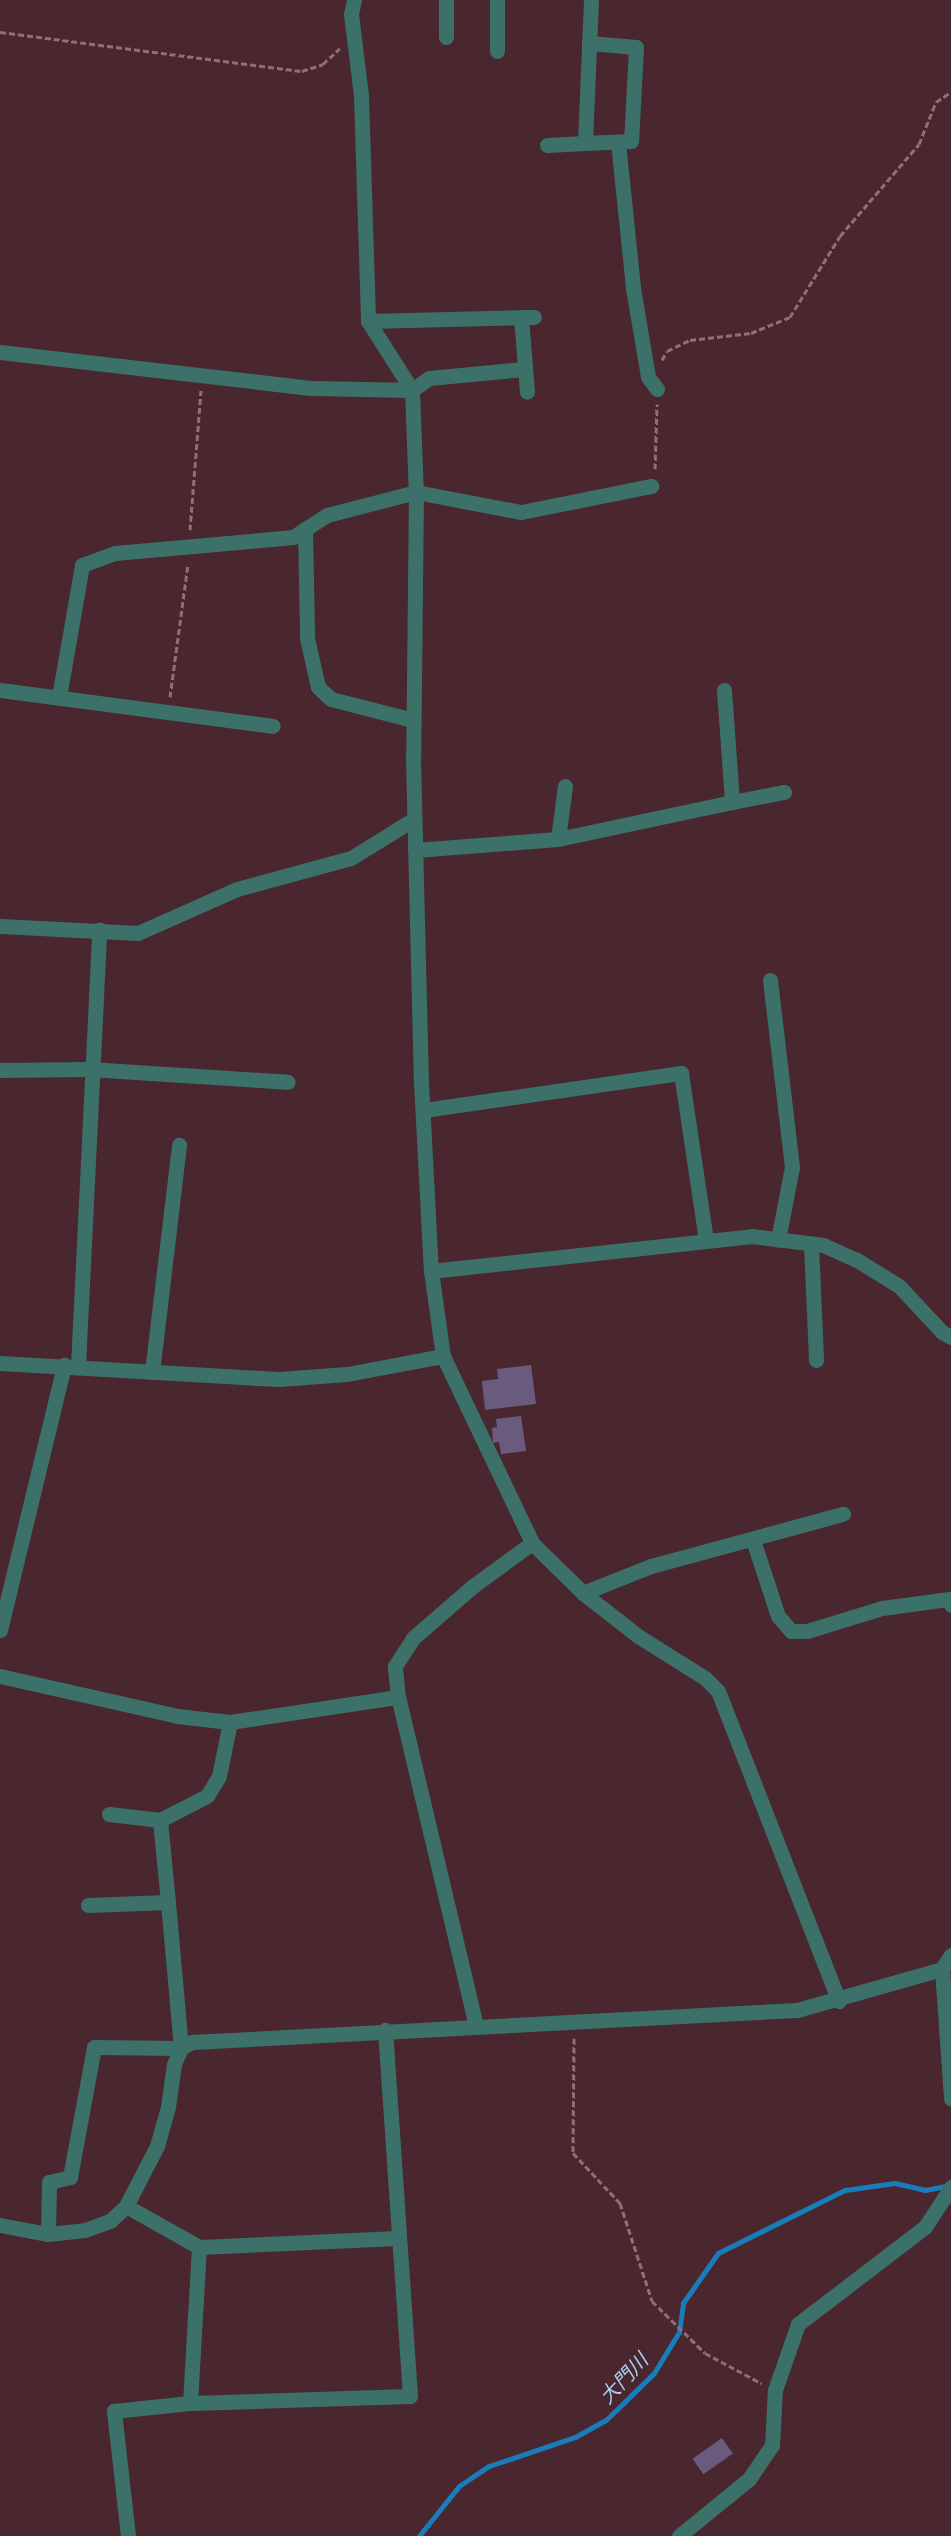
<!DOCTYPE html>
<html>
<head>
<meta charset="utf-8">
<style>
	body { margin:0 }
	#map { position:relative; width:951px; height:2536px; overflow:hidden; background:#4a262f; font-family:"Fira Sans Condensed","Noto Sans JP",sans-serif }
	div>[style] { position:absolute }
	.stream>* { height:5px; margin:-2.5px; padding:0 2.5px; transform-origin:2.5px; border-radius:2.5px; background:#197dbc }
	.building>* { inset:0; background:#6a5b7e; transform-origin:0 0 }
	.path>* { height:3px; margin-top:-1.5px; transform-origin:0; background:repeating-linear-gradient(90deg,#907078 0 6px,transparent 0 9px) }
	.minor>* { height:15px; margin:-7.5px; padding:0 7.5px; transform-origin:7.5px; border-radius:7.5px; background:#3c7169 }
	span { translate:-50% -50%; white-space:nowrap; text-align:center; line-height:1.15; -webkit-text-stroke:4.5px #4a262f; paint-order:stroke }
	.water-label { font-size:20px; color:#a7d0f1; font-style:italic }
</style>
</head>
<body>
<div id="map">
	<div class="stream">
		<i style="left:419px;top:2536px;width:64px;rotate:-51.3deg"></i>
		<i style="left:459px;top:2486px;width:36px;rotate:-34deg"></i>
		<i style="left:489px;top:2466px;width:91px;rotate:-18.6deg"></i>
		<i style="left:575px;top:2437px;width:35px;rotate:-29deg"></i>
		<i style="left:606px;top:2420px;width:67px;rotate:-44.4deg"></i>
		<i style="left:654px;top:2373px;width:48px;rotate:-58.6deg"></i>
		<i style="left:679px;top:2332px;width:29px;rotate:-82deg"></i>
		<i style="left:683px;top:2303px;width:61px;rotate:-55deg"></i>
		<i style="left:718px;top:2253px;width:142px;rotate:-26.4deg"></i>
		<i style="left:845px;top:2190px;width:50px;rotate:-8deg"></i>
		<i style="left:895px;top:2183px;width:31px;rotate:13deg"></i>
		<i style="left:925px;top:2190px;width:21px;rotate:-11deg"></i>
	</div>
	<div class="building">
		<i style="clip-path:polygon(531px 1365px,536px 1404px,485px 1410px,482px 1381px,498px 1379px,497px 1369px)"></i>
		<i style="clip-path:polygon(521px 1416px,526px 1451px,501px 1454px,499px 1442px,493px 1443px,492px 1428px,497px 1427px,496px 1419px)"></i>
		<i style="left:722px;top:2438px;width:19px;height:36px;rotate:55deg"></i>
	</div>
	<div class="path">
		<i style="left:0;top:32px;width:305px;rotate:7.4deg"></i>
		<i style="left:302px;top:71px;width:22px;rotate:-18deg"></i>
		<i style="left:323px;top:64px;width:23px;rotate:-43deg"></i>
		<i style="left:662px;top:360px;width:10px;rotate:-61deg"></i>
		<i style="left:667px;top:351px;width:25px;rotate:-26deg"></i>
		<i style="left:690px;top:340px;width:61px;rotate:-6.5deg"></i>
		<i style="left:751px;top:333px;width:42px;rotate:-22.3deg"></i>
		<i style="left:790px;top:317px;width:95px;rotate:-58.3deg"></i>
		<i style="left:840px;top:236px;width:121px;rotate:-49.3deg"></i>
		<i style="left:919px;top:144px;width:45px;rotate:-68deg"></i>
		<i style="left:936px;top:102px;width:18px;rotate:-34deg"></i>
		<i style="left:655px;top:469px;width:65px;rotate:-88.2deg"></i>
		<i style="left:190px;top:530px;width:140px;rotate:-85.5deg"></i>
		<i style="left:170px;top:697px;width:134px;rotate:-82.3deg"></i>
		<i style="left:574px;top:2038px;width:115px;rotate:90.5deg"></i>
		<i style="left:573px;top:2153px;width:69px;rotate:46.8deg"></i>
		<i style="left:620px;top:2203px;width:103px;rotate:71.9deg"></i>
		<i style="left:652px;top:2301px;width:74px;rotate:44.5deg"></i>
		<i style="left:705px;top:2353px;width:64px;rotate:28.2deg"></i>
	</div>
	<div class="minor">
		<i style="left:354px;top:0;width:14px;rotate:102deg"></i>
		<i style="left:351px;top:14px;width:83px;rotate:83deg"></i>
		<i style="left:361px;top:96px;width:225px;rotate:88.2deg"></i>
		<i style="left:368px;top:321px;width:82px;rotate:57.5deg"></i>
		<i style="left:412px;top:390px;width:102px;rotate:87.8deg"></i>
		<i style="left:416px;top:492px;width:266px;rotate:90.6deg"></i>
		<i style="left:413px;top:758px;width:324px;rotate:88.6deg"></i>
		<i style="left:421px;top:1082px;width:189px;rotate:87deg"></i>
		<i style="left:431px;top:1271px;width:86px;rotate:82deg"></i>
		<i style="left:443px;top:1356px;width:207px;rotate:64.5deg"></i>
		<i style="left:532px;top:1543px;width:71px;rotate:44.4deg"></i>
		<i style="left:583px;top:1593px;width:70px;rotate:38deg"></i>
		<i style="left:638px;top:1636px;width:79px;rotate:32.1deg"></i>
		<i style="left:705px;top:1678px;width:18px;rotate:45deg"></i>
		<i style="left:718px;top:1691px;width:333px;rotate:68.7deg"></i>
		<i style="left:497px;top:0;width:51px;rotate:90deg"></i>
		<i style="left:446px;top:37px;width:37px;rotate:-90deg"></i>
		<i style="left:589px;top:43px;width:47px;rotate:4.9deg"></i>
		<i style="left:636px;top:47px;width:94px;rotate:93deg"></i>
		<i style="left:631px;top:141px;width:46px;rotate:177.5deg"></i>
		<i style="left:585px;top:143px;width:143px;rotate:-87.6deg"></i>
		<i style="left:618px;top:142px;width:147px;rotate:84.1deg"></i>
		<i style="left:633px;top:288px;width:90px;rotate:80.4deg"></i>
		<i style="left:648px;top:377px;width:15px;rotate:53deg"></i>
		<i style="left:547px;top:145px;width:38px;rotate:-3deg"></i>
		<i style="left:521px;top:317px;width:75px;rotate:85.4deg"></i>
		<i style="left:368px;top:321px;width:166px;rotate:-1.4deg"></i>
		<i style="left:0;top:352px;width:315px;rotate:6.6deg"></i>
		<i style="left:313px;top:388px;width:99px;rotate:1.2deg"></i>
		<i style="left:412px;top:390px;width:21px;rotate:-35deg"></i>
		<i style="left:429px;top:378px;width:96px;rotate:-5.4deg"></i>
		<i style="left:305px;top:529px;width:109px;rotate:88.9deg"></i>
		<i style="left:307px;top:638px;width:50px;rotate:77.3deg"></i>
		<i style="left:318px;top:687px;width:18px;rotate:43deg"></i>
		<i style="left:331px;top:699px;width:85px;rotate:14.4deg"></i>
		<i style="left:0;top:690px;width:275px;rotate:7.5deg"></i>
		<i style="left:724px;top:690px;width:112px;rotate:85.9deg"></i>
		<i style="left:732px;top:802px;width:53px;rotate:-10.9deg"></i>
		<i style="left:59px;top:697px;width:134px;rotate:-80.1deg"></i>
		<i style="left:82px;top:565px;width:35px;rotate:-20deg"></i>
		<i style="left:115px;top:553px;width:179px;rotate:-5.1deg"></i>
		<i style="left:293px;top:537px;width:40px;rotate:-32.9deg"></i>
		<i style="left:327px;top:515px;width:92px;rotate:-14.5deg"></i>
		<i style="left:416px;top:492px;width:107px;rotate:10.8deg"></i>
		<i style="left:521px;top:512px;width:133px;rotate:-11.3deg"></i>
		<i style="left:565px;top:786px;width:53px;rotate:97.5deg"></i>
		<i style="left:558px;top:839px;width:178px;rotate:-12deg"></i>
		<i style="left:415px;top:850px;width:143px;rotate:-4.4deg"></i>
		<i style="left:0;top:926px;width:138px;rotate:2.9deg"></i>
		<i style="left:138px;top:933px;width:108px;rotate:-24deg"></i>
		<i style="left:237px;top:889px;width:118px;rotate:-15.2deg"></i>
		<i style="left:351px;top:858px;width:74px;rotate:-31.8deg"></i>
		<i style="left:770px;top:980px;width:188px;rotate:83.3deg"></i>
		<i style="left:792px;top:1167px;width:74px;rotate:100.9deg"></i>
		<i style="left:0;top:1070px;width:89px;rotate:-0.6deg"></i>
		<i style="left:89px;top:1069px;width:199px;rotate:3.7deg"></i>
		<i style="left:424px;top:1110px;width:260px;rotate:-8.2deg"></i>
		<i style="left:681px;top:1073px;width:170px;rotate:81.5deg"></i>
		<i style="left:811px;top:1244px;width:116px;rotate:87.5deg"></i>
		<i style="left:431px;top:1271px;width:323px;rotate:-6.2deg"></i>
		<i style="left:752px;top:1236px;width:72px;rotate:7.2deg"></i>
		<i style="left:823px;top:1245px;width:37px;rotate:24deg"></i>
		<i style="left:857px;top:1260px;width:49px;rotate:31.8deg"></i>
		<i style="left:899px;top:1286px;width:63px;rotate:46.9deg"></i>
		<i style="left:942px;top:1332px;width:10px;rotate:29deg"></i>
		<i style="left:0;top:1363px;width:279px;rotate:3.3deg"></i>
		<i style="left:279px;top:1379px;width:68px;rotate:-4.2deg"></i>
		<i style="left:347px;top:1374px;width:98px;rotate:-10.6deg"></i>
		<i style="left:78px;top:1366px;width:437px;rotate:-87.2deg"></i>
		<i style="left:152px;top:1372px;width:229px;rotate:-83.2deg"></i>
		<i style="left:753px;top:1540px;width:80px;rotate:71.8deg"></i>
		<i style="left:778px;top:1616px;width:20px;rotate:49deg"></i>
		<i style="left:791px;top:1631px;width:16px"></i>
		<i style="left:807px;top:1631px;width:78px;rotate:-17deg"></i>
		<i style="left:882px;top:1608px;width:68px;rotate:-7.7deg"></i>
		<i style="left:949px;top:1599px;width:6px;rotate:72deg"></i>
		<i style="left:583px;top:1593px;width:73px;rotate:-21.7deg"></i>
		<i style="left:651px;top:1566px;width:199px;rotate:-15.2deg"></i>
		<i style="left:0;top:1630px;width:273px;rotate:-76.4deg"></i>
		<i style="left:0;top:1676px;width:181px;rotate:12.7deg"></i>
		<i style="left:177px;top:1716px;width:53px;rotate:6.5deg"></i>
		<i style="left:230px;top:1722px;width:170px;rotate:-8.5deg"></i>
		<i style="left:109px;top:1814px;width:51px;rotate:6.7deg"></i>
		<i style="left:168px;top:1902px;width:82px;rotate:-95.6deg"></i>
		<i style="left:160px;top:1820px;width:53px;rotate:-27.1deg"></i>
		<i style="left:207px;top:1796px;width:23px;rotate:-59deg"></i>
		<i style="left:219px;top:1776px;width:55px;rotate:-78.5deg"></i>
		<i style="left:951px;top:1955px;width:17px;rotate:123deg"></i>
		<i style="left:942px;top:1969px;width:130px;rotate:86deg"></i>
		<i style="left:476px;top:2026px;width:338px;rotate:-103.3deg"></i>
		<i style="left:398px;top:1697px;width:31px;rotate:-96deg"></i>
		<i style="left:395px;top:1666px;width:33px;rotate:-57deg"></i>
		<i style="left:413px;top:1638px;width:79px;rotate:-40.9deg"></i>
		<i style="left:473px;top:1586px;width:73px;rotate:-36.1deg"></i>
		<i style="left:126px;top:2206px;width:84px;rotate:29.3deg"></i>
		<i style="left:199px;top:2247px;width:199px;rotate:-2.6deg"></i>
		<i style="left:0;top:2225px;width:49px;rotate:10.6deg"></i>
		<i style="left:48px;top:2234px;width:37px;rotate:-6deg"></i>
		<i style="left:85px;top:2230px;width:27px;rotate:-20deg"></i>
		<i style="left:110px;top:2221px;width:22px;rotate:-43deg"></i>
		<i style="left:126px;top:2206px;width:68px;rotate:-62.7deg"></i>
		<i style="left:157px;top:2146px;width:41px;rotate:-74.2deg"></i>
		<i style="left:168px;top:2107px;width:43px;rotate:-82.1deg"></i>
		<i style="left:174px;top:2064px;width:17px;rotate:-66deg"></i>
		<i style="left:181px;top:2048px;width:13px;rotate:-29deg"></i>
		<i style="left:192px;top:2042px;width:606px;rotate:-3.03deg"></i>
		<i style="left:797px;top:2010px;width:151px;rotate:-15.8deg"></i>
		<i style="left:48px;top:2234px;width:52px;rotate:-88.9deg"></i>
		<i style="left:49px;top:2182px;width:22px;rotate:-13deg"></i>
		<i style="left:70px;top:2177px;width:132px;rotate:-79.5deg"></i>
		<i style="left:94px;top:2047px;width:87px;rotate:0.7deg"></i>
		<i style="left:181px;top:2048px;width:147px;rotate:-95.1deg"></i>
		<i style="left:168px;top:1902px;width:80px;rotate:177.9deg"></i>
		<i style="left:190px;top:2403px;width:156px;rotate:-86.7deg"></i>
		<i style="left:128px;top:2536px;width:126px;rotate:-96.4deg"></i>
		<i style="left:114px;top:2411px;width:76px;rotate:-6deg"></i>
		<i style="left:190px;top:2403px;width:220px;rotate:-1.8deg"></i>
		<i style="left:410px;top:2396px;width:367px;rotate:-93.9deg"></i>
		<i style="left:679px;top:2536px;width:90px;rotate:-39.2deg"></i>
		<i style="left:749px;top:2479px;width:41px;rotate:-55.9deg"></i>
		<i style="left:772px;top:2445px;width:55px;rotate:-86.9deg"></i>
		<i style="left:775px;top:2390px;width:70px;rotate:-70.8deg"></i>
		<i style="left:798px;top:2324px;width:160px;rotate:-37.4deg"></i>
		<i style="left:925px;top:2227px;width:48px;rotate:-57deg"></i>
	</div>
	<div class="water-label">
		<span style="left:624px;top:2379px;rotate:-47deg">大門川</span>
	</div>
</div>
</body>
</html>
